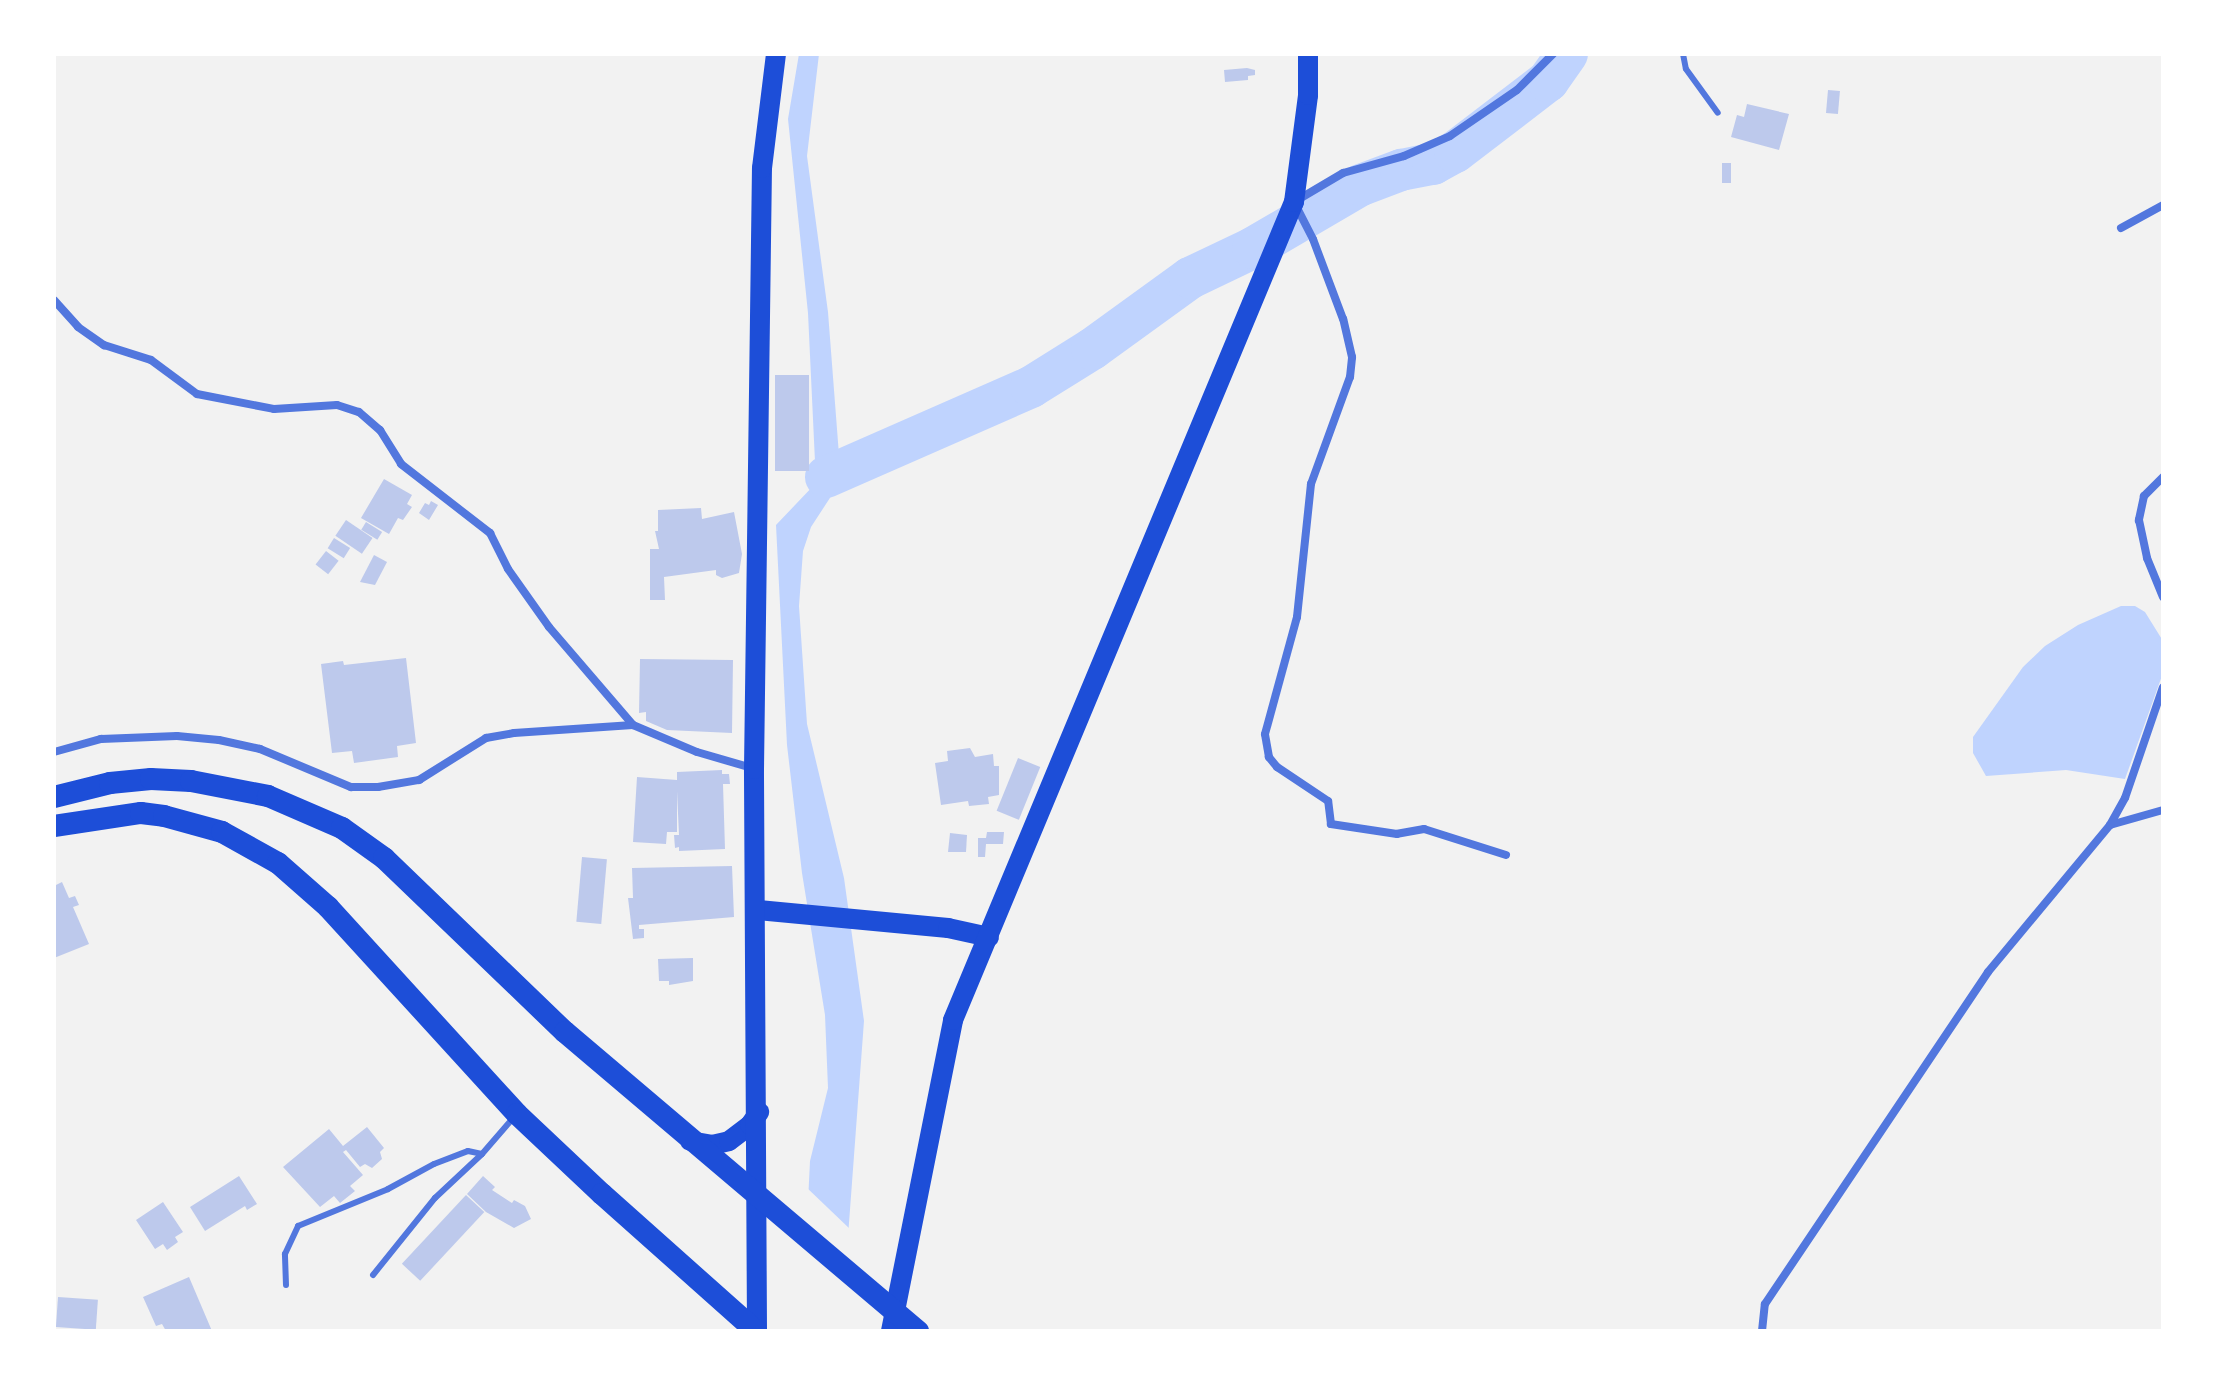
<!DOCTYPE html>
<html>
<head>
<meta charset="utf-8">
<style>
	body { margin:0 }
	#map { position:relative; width:2217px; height:1385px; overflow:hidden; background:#f2f2f2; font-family:"Roboto Condensed",sans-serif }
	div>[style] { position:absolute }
	.water>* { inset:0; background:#bfd3fe }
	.pier>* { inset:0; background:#f2f2f2 }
	.river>* { height:42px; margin:-21px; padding:0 21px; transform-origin:21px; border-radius:21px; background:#bfd3fe }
	.building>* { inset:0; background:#bdc9ec; transform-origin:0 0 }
	.service>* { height:6px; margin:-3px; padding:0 3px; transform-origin:3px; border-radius:3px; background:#5277de }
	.minor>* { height:8px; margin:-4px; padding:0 4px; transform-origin:4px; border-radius:4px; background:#5277de }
	.primary>* { height:20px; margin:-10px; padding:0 10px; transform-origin:10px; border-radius:10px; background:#1d4ed8 }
	.trunk>* { height:22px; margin:-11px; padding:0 11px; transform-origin:11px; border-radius:11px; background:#1d4ed8 }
	span { translate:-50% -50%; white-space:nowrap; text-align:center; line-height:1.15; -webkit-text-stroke:6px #fff; paint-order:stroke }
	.frame { position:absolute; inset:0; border:56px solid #fff; pointer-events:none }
</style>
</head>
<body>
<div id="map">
	<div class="water">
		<i style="clip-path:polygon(799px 54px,819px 54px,807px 156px,828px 312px,841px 481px,811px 527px,803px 551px,799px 606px,807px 724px,844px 878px,864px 1021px,845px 1277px,804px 1284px,810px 1161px,828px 1088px,825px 1015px,802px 873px,787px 745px,776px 525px,816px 483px,808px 313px,788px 119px)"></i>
		<i style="clip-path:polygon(2121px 606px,2135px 606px,2145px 612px,2163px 641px,2163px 673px,2125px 779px,2066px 770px,1986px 776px,1973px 753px,1973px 737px,2023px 667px,2045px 646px,2078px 625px)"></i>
	</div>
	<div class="pier">
		<i style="clip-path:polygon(805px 1186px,851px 1230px,849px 1331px,800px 1331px)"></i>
	</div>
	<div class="river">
		<i style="left:826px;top:477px;width:224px;rotate:-23.7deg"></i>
		<i style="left:1031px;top:387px;width:72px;rotate:-31.9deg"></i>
		<i style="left:1092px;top:349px;width:121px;rotate:-35.9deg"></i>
		<i style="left:1190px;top:278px;width:70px;rotate:-25.5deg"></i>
		<i style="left:1253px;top:248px;width:125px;rotate:-30.3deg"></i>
		<i style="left:1361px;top:185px;width:43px;rotate:-20.6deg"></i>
		<i style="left:1401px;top:170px;width:33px;rotate:-11deg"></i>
		<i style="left:1433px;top:164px;width:25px;rotate:-29deg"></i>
		<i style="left:1455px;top:152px;width:117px;rotate:-37.4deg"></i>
		<i style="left:1548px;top:81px;width:33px;rotate:-55deg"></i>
	</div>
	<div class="building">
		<i style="clip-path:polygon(1247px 68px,1255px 70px,1255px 75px,1248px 76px,1248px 80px,1225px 82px,1224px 70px)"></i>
		<i style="left:1828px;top:90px;width:12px;height:23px;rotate:5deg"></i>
		<i style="clip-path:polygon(1747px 104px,1789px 114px,1779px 150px,1731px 137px,1737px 115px,1744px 117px)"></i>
		<i style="left:1722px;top:163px;width:9px;height:20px"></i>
		<i style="left:775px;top:375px;width:34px;height:96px"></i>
		<i style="clip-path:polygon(384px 479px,412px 495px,407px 504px,412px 507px,403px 520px,398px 518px,389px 534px,361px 518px)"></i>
		<i style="clip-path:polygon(431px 501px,438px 505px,429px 520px,419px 513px,425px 503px,429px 505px)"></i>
		<i style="clip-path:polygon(701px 508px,702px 519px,734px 512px,742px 554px,739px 573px,722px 578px,716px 575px,716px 570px,664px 577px,665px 600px,650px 600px,650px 549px,659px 549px,655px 531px,658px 531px,658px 510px)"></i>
		<i style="left:346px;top:520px;width:32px;height:19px;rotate:34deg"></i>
		<i style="left:366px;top:522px;width:19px;height:9px;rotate:32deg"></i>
		<i style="left:334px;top:538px;width:19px;height:12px;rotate:32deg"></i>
		<i style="left:326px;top:551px;width:16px;height:17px;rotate:38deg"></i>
		<i style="clip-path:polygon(374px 555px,387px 562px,375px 585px,360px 582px)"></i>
		<i style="clip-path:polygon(406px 658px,416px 743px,397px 746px,398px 757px,354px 763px,352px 751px,332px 753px,321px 664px,343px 661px,344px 665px)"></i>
		<i style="clip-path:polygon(640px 659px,733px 660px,732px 733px,667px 730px,646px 721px,646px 712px,639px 713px)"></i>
		<i style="clip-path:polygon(970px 748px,975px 757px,993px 754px,994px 766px,999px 766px,999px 795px,988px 797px,989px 804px,969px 806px,968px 801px,941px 805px,935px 763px,948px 761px,947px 751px)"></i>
		<i style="left:1018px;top:758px;width:24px;height:57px;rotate:22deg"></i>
		<i style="clip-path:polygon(722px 770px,722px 774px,729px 774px,730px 784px,723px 784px,725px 849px,679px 851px,679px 847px,675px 848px,674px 835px,679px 835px,677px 791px,677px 832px,667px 832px,666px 844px,633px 842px,637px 777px,677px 780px,677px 772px)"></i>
		<i style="clip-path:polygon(987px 832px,1004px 832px,1003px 844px,986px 844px,985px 857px,978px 857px,978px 838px,986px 838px)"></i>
		<i style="clip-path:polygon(950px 833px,967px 835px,966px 852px,948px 852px)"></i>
		<i style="left:582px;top:857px;width:25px;height:65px;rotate:5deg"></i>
		<i style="clip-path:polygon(732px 866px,734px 917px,639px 925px,639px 929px,644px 929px,644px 938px,633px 939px,628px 898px,633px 898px,632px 868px)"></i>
		<i style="clip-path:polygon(62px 882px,69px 898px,75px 896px,79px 905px,73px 907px,89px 944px,54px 958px,54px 886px)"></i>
		<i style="clip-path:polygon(693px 958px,693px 981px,669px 985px,669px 981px,659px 981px,658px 959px)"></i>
		<i style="clip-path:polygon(367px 1127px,384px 1148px,380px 1152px,382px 1159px,372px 1168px,365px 1164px,360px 1167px,346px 1150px,343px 1152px,363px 1175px,350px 1186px,355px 1191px,340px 1203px,334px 1196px,320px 1207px,283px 1167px,329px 1129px,343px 1146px)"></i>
		<i style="clip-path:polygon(239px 1176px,257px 1204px,247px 1210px,245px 1206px,205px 1231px,190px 1207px)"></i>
		<i style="clip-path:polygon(483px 1176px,495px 1187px,492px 1190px,512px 1203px,514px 1200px,525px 1206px,531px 1219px,514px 1228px,486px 1212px,467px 1194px)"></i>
		<i style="left:466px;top:1195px;width:25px;height:94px;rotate:43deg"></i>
		<i style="clip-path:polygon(163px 1202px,183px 1232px,175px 1237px,178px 1242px,167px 1250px,163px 1244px,155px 1249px,136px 1220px)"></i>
		<i style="clip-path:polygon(189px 1277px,212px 1331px,166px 1331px,162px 1324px,156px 1326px,143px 1297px)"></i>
		<i style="left:58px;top:1297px;width:40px;height:30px;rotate:4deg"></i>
	</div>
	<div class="service">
		<i style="left:1683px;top:54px;width:15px;rotate:79deg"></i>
		<i style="left:1686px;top:69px;width:54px;rotate:54deg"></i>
		<i style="left:373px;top:1275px;width:99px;rotate:-51.2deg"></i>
		<i style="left:435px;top:1198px;width:64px;rotate:-43.1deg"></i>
		<i style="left:482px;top:1154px;width:49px;rotate:-49.1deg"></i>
		<i style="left:286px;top:1285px;width:31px;rotate:-92deg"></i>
		<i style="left:285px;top:1254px;width:31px;rotate:-65deg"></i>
		<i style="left:298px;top:1226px;width:97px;rotate:-22.3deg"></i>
		<i style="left:388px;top:1189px;width:52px;rotate:-28.5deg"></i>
		<i style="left:434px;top:1164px;width:36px;rotate:-21deg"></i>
		<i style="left:468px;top:1151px;width:14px;rotate:12deg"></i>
	</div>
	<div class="minor">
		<i style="left:2121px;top:228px;width:48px;rotate:-28.7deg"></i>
		<i style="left:54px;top:300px;width:36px;rotate:48deg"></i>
		<i style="left:78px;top:327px;width:32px;rotate:35deg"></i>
		<i style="left:104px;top:345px;width:49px;rotate:17.7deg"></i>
		<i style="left:151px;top:360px;width:57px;rotate:36.5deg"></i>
		<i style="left:197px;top:394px;width:78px;rotate:11deg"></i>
		<i style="left:274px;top:409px;width:63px;rotate:-3.6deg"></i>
		<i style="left:337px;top:405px;width:23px;rotate:18deg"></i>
		<i style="left:359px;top:412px;width:28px;rotate:41deg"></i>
		<i style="left:380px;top:430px;width:40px;rotate:58deg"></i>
		<i style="left:401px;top:464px;width:113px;rotate:37.8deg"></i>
		<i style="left:490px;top:533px;width:40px;rotate:63.4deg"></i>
		<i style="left:508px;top:569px;width:71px;rotate:54.7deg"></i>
		<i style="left:549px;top:627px;width:129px;rotate:49.4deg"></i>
		<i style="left:633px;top:725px;width:69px;rotate:22.9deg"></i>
		<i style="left:697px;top:752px;width:57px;rotate:16.2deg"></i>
		<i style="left:2163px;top:477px;width:27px;rotate:135deg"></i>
		<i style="left:2144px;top:496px;width:25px;rotate:102deg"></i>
		<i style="left:2139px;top:520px;width:39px;rotate:78deg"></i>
		<i style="left:2147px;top:558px;width:42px;rotate:67.7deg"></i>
		<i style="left:54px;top:752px;width:49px;rotate:-15.5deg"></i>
		<i style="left:101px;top:739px;width:76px;rotate:-2.3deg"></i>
		<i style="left:177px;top:736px;width:42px;rotate:5.4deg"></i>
		<i style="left:219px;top:740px;width:42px;rotate:12.4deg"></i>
		<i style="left:260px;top:749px;width:99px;rotate:22.7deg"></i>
		<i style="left:351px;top:787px;width:27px"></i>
		<i style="left:378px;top:787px;width:42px;rotate:-9.7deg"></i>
		<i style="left:419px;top:780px;width:79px;rotate:-32.1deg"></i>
		<i style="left:486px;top:738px;width:28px;rotate:-10deg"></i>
		<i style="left:514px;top:733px;width:119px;rotate:-3.8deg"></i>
		<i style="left:2110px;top:825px;width:55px;rotate:-15.8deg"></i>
		<i style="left:1506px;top:855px;width:86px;rotate:-162.4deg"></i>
		<i style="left:1424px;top:829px;width:27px;rotate:170deg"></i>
		<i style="left:1397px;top:834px;width:67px;rotate:-171.4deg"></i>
		<i style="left:1331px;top:824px;width:23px;rotate:-97deg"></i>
		<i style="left:1328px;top:801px;width:61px;rotate:-146.3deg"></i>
		<i style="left:1277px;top:767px;width:13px;rotate:-129deg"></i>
		<i style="left:1269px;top:757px;width:23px;rotate:-100deg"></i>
		<i style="left:1265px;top:734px;width:121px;rotate:-74.7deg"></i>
		<i style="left:1297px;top:617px;width:134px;rotate:-84deg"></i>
		<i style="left:1311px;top:484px;width:114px;rotate:-70deg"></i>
		<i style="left:1350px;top:377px;width:20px;rotate:-84deg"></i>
		<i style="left:1352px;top:357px;width:39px;rotate:-103deg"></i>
		<i style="left:1343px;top:319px;width:85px;rotate:-110.6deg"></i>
		<i style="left:1313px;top:239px;width:42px;rotate:-117.2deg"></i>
		<i style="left:1294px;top:202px;width:57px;rotate:-30.6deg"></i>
		<i style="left:1343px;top:173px;width:63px;rotate:-15.6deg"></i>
		<i style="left:1404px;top:156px;width:50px;rotate:-23.5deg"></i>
		<i style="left:1450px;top:136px;width:81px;rotate:-34.5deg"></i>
		<i style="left:1517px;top:90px;width:51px;rotate:-45deg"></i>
		<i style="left:1762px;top:1331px;width:27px;rotate:-84deg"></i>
		<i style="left:1765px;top:1304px;width:400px;rotate:-56.1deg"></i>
		<i style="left:1988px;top:972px;width:191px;rotate:-50.3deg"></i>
		<i style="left:2110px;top:825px;width:31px;rotate:-61deg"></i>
		<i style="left:2125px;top:798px;width:117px;rotate:-71.1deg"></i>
	</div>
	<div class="primary">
		<i style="left:758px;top:910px;width:191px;rotate:5.4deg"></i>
		<i style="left:948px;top:928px;width:42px;rotate:12.4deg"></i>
		<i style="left:690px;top:1141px;width:22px;rotate:10deg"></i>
		<i style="left:712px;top:1145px;width:17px;rotate:-13deg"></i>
		<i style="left:729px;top:1141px;width:26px;rotate:-37deg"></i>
		<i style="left:750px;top:1125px;width:16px;rotate:-55deg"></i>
		<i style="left:757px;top:1331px;width:562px;rotate:-90.31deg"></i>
		<i style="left:754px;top:769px;width:601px;rotate:-89.24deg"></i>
		<i style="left:762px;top:168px;width:115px;rotate:-83deg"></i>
		<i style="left:891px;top:1331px;width:317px;rotate:-78.7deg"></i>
		<i style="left:953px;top:1020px;width:886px;rotate:-67.37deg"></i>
		<i style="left:1294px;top:202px;width:108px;rotate:-82.5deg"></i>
		<i style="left:1308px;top:95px;width:41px;rotate:-90deg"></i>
	</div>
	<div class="trunk">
		<i style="left:54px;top:797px;width:58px;rotate:-14deg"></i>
		<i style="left:110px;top:783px;width:41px;rotate:-5.6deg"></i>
		<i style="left:151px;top:779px;width:40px;rotate:2.9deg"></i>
		<i style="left:191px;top:781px;width:78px;rotate:11deg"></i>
		<i style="left:268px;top:796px;width:81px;rotate:23.4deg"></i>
		<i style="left:342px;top:828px;width:52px;rotate:35.5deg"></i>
		<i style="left:384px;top:858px;width:251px;rotate:43.9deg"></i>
		<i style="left:565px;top:1032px;width:463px;rotate:40.3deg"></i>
		<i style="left:54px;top:826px;width:88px;rotate:-8.5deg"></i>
		<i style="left:141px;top:813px;width:23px;rotate:7deg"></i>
		<i style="left:164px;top:816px;width:60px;rotate:15.4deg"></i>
		<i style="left:222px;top:832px;width:64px;rotate:29deg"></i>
		<i style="left:278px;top:863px;width:67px;rotate:41.3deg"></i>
		<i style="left:328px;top:907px;width:280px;rotate:47.6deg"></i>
		<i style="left:517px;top:1114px;width:117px;rotate:43.3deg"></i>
		<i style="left:602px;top:1194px;width:206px;rotate:41.7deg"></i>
	</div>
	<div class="frame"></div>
</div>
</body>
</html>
